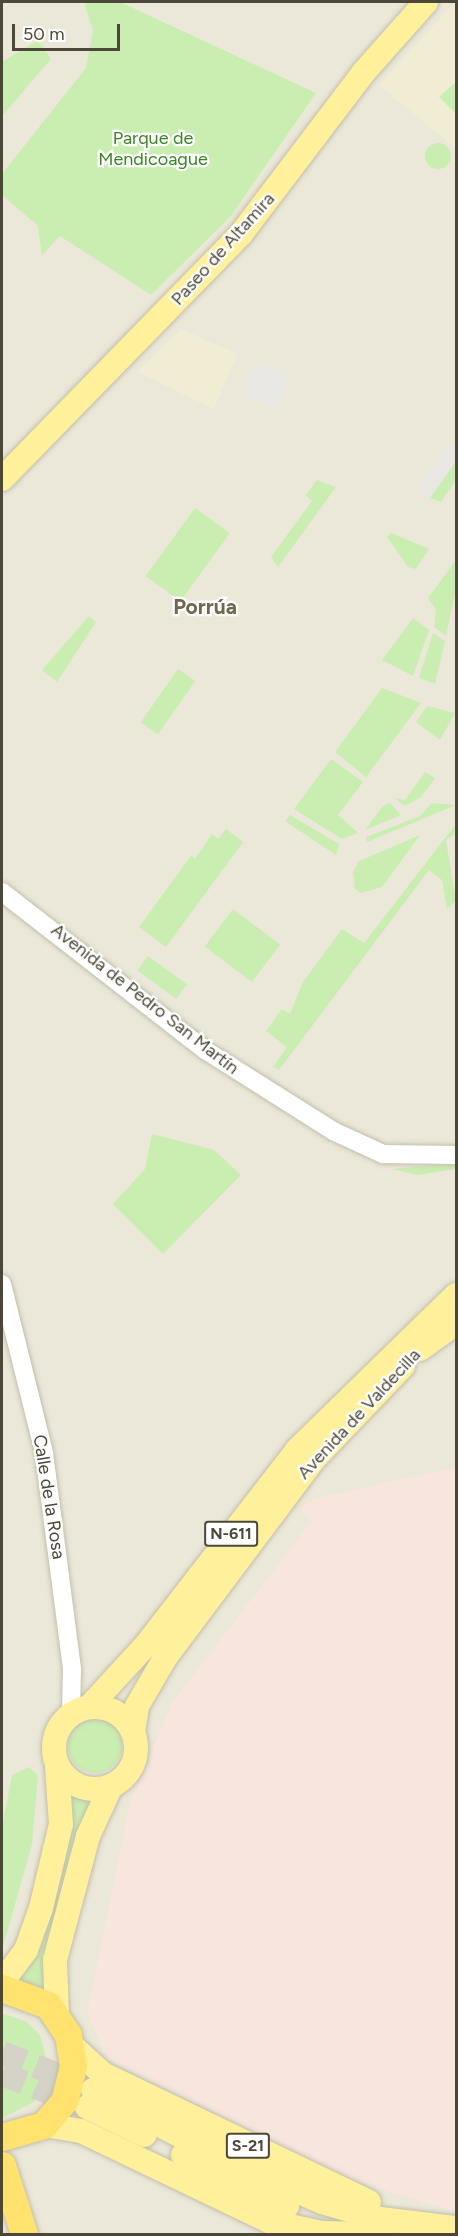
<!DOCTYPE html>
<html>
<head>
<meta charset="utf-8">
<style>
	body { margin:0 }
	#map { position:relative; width:458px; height:2236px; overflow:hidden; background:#f7f5eb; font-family:Figtree,sans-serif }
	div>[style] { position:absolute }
	.residential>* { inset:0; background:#ebe8d9; transform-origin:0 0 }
	.education>* { inset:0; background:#f0edd4 }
	.medical>* { inset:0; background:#f7e5de }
	.green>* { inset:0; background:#caedb1; transform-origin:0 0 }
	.round { border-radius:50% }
	.parking>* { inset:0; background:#e8e7e3 }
	.major-tunnel>* { height:24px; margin-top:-12px; transform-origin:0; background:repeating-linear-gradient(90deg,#d5d2c7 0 24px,transparent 0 36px) }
	.roads { filter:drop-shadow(0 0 2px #c3bfac) drop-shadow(0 0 2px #c3bfac) }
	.minor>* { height:18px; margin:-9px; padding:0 9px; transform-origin:9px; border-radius:9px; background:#fff }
	.major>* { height:24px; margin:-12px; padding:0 12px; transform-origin:12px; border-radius:12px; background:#fff19c }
	.major>.ring { margin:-12px; padding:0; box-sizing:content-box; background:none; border:24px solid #fff19c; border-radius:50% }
	.highway>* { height:27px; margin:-13.5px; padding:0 13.5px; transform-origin:13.5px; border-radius:13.5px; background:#ffe36e }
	span { translate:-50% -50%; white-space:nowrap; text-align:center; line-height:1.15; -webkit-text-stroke:4.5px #fff; paint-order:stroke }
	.shield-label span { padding:2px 4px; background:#fff; border:2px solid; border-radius:4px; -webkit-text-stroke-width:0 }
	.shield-label { font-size:16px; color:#4c4738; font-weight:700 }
	.park-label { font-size:18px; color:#3b8425 }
	.street-label { font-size:18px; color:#4c4738 }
	.quarter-label { font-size:21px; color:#70674e; font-weight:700 }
	.frame { position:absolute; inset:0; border:3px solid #4c4738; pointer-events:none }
	.scale { position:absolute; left:12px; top:24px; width:108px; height:27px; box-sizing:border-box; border:3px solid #4c4738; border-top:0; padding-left:8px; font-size:18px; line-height:21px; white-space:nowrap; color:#4c4738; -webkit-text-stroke:4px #fff; paint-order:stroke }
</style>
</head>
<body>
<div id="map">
	<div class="residential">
		<i style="left:2px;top:2px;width:454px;height:2232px"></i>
	</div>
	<div class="education">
		<i style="clip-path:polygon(455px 2px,456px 2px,456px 149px,379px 85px)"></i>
		<i style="clip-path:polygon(181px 329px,237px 354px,214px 409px,138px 372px)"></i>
	</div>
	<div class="medical">
		<i style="clip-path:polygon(456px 1467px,456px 2212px,345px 2178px,107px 2059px,87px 2013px,130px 1804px,173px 1701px,311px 1522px,300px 1509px,313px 1499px)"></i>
	</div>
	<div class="green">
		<i style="clip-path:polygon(84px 2px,120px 2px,316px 93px,230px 217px,151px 295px,60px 236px,42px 255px,38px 226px,2px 195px,2px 174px,86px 68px,93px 30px)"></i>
		<i style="clip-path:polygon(38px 40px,51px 59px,2px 116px,2px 62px)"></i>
		<i style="clip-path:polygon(456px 82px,456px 114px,439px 97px)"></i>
		<i class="round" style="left:425px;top:143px;width:26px;height:26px"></i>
		<i style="clip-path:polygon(456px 461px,456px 480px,441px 502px,430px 498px)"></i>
		<i style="clip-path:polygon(317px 480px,336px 487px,278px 567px,271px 557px,312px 501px,306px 495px)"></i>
		<i style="left:195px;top:508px;width:43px;height:84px;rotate:36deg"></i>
		<i style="clip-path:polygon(391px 533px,429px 549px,416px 569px,408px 567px,387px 537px)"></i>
		<i style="clip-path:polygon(456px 560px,456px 588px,446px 636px,434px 627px,436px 610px,428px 598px)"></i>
		<i style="clip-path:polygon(89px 616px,96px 622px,57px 682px,42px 670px)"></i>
		<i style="clip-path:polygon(413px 618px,429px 630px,413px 676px,382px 660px)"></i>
		<i style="clip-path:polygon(433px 633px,445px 641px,435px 684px,419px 678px)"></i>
		<i style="left:178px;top:669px;width:21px;height:65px;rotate:35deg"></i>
		<i style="clip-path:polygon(382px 688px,421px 703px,366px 777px,335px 752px)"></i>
		<i style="clip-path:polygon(427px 706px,455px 713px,440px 740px,416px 722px)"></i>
		<i style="clip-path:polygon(331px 759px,363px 782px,338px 815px,358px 833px,342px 839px,294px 809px)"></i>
		<i style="clip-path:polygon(425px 772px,435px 778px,421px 797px,405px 806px,394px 798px,405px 800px)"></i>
		<i style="clip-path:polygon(390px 803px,401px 815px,365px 830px,383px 806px)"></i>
		<i style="clip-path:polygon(432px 803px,456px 805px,367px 842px,366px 837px,420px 816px)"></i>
		<i style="clip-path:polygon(290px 815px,339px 844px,336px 855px,285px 821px)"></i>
		<i style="clip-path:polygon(456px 824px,456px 834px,446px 840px,456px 901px,447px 909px,442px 880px,429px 870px,279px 1070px,273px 1067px,287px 1047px,266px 1031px,282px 1009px,290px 1014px,303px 982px,342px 929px,364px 943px)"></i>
		<i style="clip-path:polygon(226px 829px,243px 842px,166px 947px,139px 927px,191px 856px,195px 859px,212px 834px,218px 839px)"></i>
		<i style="clip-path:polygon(420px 835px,382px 887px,361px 893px,355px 889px,353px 872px,359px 861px)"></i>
		<i style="left:233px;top:909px;width:59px;height:47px;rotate:37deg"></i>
		<i style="left:148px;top:956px;width:48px;height:18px;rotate:36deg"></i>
		<i style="clip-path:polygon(152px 1134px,214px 1150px,241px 1175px,163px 1254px,113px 1204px,145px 1169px)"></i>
		<i style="clip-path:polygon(456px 1163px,456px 1169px,418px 1175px,392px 1169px)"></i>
		<i class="round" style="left:68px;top:1719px;width:54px;height:54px"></i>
		<i style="clip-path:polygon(29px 1767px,38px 1776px,32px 1844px,2px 1950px,2px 1828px,12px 1775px)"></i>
		<i style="clip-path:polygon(70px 1795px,93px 1799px,67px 1881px,57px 1879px)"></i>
		<i style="clip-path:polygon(55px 1891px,64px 1893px,42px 1991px,19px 1980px,42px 1941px)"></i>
		<i style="clip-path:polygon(2px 2013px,27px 2022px,40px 2035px,49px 2070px,34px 2102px,2px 2118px)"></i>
	</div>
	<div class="parking">
		<i style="clip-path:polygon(256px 363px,290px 378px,275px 406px,242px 397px)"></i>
		<i style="clip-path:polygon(456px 436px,456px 461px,430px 498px,416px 493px)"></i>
	</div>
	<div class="major-tunnel">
		<i style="left:2px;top:2053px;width:90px;rotate:21.4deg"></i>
		<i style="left:2px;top:2074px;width:85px;rotate:21.4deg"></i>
	</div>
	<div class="roads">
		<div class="minor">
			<i style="left:2px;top:892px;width:257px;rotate:37.9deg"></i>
			<i style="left:205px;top:1050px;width:151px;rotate:32.3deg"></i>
			<i style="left:333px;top:1131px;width:55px;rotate:24.7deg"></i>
			<i style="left:383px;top:1154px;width:73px;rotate:0.8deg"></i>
			<i style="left:2px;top:1284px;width:174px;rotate:76deg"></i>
			<i style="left:44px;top:1453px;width:218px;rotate:82.6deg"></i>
			<i style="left:72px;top:1669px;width:45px;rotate:91.3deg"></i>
		</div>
		<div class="major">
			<i style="left:2px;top:479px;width:342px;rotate:-45.7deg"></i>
			<i style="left:241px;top:234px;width:202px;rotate:-52.8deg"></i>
			<i style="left:363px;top:73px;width:95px;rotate:-48.4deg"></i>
			<i style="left:420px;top:1349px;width:44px;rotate:-35.8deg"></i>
			<i style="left:90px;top:1706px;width:83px;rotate:-47.4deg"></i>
			<i style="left:146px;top:1645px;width:247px;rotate:-52.2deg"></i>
			<i style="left:297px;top:1450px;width:222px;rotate:-44.3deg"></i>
			<i class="ring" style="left:54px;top:1707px;width:58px;height:58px"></i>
			<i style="left:133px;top:1732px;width:26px;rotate:-81deg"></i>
			<i style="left:137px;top:1706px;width:56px;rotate:-59.7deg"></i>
			<i style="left:165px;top:1658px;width:249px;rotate:-53.2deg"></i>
			<i style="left:314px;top:1459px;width:129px;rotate:-46.3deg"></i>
			<i style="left:2px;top:1982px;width:40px;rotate:-53deg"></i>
			<i style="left:26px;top:1950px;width:45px;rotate:-70.3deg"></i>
			<i style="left:41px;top:1908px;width:86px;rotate:-76.6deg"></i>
			<i style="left:61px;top:1824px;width:57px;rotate:-94deg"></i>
			<i style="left:57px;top:2015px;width:55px;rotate:-92.1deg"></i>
			<i style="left:55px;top:1960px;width:128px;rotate:-75.1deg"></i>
			<i style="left:88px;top:1836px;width:55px;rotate:-65.3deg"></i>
			<i style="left:71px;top:2045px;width:43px;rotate:42.2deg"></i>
			<i style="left:103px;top:2074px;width:295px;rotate:25.7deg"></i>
			<i style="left:93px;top:2090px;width:149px;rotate:27.6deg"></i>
			<i style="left:225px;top:2159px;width:106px;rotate:23.9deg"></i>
			<i style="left:322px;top:2202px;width:60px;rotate:16.3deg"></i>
			<i style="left:380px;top:2219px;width:77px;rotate:6.8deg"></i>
			<i style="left:87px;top:2107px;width:64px;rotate:25.8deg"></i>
			<i style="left:44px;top:2125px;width:37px;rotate:9deg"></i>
			<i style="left:81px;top:2131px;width:211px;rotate:25.6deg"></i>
			<i style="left:271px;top:2222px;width:52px;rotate:12.2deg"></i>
			<i style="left:322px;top:2233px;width:60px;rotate:1deg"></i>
			<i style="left:183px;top:2155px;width:116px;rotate:26.1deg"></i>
		</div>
		<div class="highway">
			<i style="left:2px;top:1988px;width:49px;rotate:20.3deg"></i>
			<i style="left:48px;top:2005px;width:36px;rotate:56deg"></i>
			<i style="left:68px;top:2035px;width:31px;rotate:81deg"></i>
			<i style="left:73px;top:2066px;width:36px;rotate:104deg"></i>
			<i style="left:64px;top:2101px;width:31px;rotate:130deg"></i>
			<i style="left:44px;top:2125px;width:44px;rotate:164.1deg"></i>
			<i style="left:2px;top:2165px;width:72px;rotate:72.3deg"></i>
		</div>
	</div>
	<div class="shield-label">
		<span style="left:231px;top:1534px">N-611</span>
		<span style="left:248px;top:2146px">S-21</span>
	</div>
	<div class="park-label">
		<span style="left:153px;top:149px">Parque de<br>Mendicoague</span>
	</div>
	<div class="street-label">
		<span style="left:223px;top:249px;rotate:-48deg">Paseo de Altamira</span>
		<span style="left:145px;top:999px;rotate:38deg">Avenida de Pedro San Martín</span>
		<span style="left:359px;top:1414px;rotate:-47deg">Avenida de Valdecilla</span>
		<span style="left:49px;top:1497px;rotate:81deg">Calle de la Rosa</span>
	</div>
	<div class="quarter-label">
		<span style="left:205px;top:607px">Porrúa</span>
	</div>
	<div class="frame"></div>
	<div class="scale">50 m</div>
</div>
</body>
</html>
